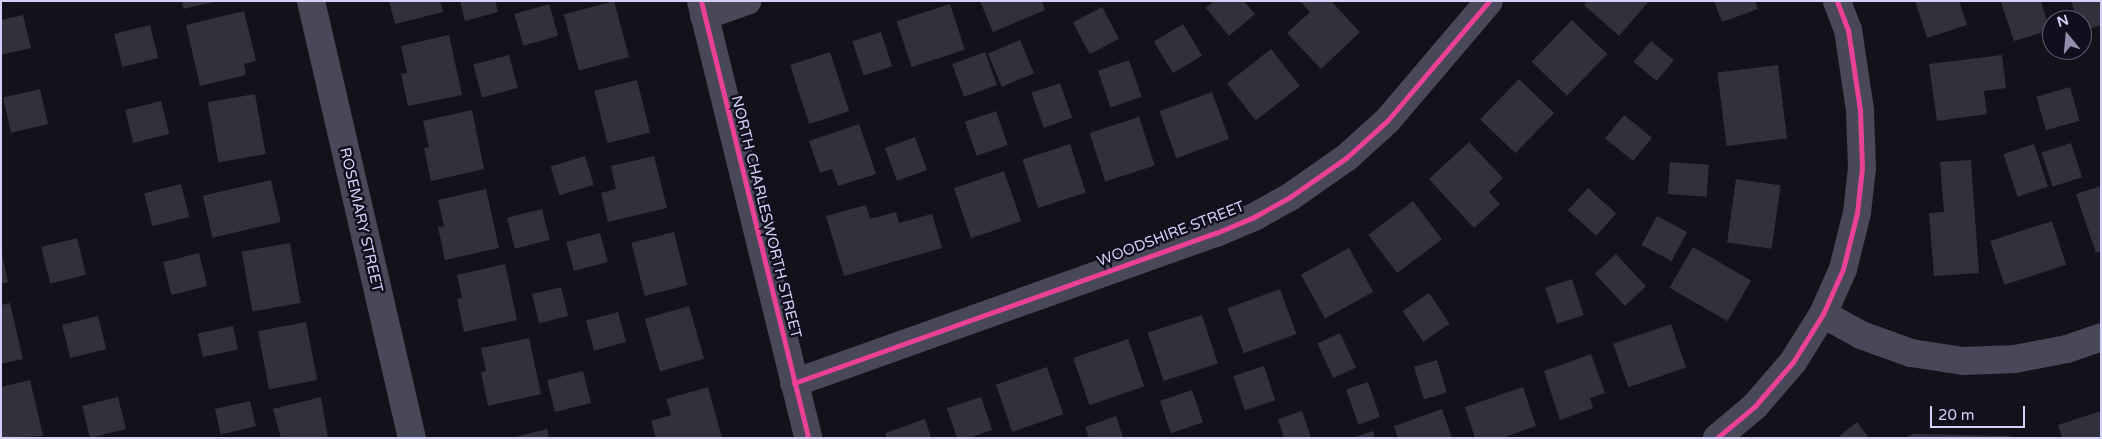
<!DOCTYPE html>
<html>
<head>
<meta charset="utf-8">
<style>
	body { margin:0 }
	#map { position:relative; width:2102px; height:439px; overflow:hidden; background:#13121a; font-family:"Varela Round",sans-serif }
	div>[style] { position:absolute }
	.building>* { inset:0; background:#31303c; transform-origin:0 0 }
	.street>* { height:28px; margin:-14px; padding:0 14px; transform-origin:14px; border-radius:14px; background:#494859 }
	.cycleway>* { height:5px; margin:-2.5px; padding:0 2.5px; transform-origin:2.5px; border-radius:2.5px; background:#ea4096 }
	span { translate:-50% -50%; white-space:nowrap; text-align:center; line-height:1.15; -webkit-text-stroke:5px #110f1d; paint-order:stroke }
	.street-label { font-size:15px; color:#d4d1f9 }
	.frame { position:absolute; inset:0; border:2px solid #d4d1f9; pointer-events:none }
	.north { position:absolute; left:2042px; top:10px; width:50px; height:50px; box-sizing:border-box; background:#110f1d; border:1px solid #5f5d75; border-radius:50%; rotate:343deg; font-size:14px; font-weight:700; line-height:20px; text-align:center; color:#d4d1f9 }
	.north::after { content:''; display:block; margin:auto; width:18px; height:22px; background:#908eab; clip-path:polygon(50% 0,100% 100%,50% 72%,0 100%) }
	.scale { position:absolute; left:1930px; top:406px; width:95px; height:22px; box-sizing:border-box; border:2px solid #d4d1f9; border-top:0; padding-left:6px; font-size:15px; line-height:18px; white-space:nowrap; color:#d4d1f9; -webkit-text-stroke:4px #110f1d; paint-order:stroke }
</style>
</head>
<body>
<div id="map">
	<div class="building">
		<i style="clip-path:polygon(182px 1px,215px 1px,215px 2px,183px 9px)"></i>
		<i style="clip-path:polygon(389px 1px,440px 1px,443px 12px,395px 24px)"></i>
		<i style="clip-path:polygon(460px 1px,495px 1px,498px 12px,465px 21px)"></i>
		<i style="left:614px;top:1px;width:58px;height:52px;rotate:75deg"></i>
		<i style="clip-path:polygon(980px 1px,1042px 1px,1045px 10px,993px 32px)"></i>
		<i style="clip-path:polygon(1214px 1px,1244px 1px,1255px 14px,1229px 36px,1206px 8px)"></i>
		<i style="clip-path:polygon(1300px 1px,1331px 1px,1360px 32px,1321px 69px,1287px 33px,1310px 12px)"></i>
		<i style="clip-path:polygon(1587px 1px,1649px 1px,1619px 36px,1584px 5px)"></i>
		<i style="clip-path:polygon(1714px 1px,1755px 1px,1758px 9px,1722px 22px)"></i>
		<i style="clip-path:polygon(1915px 1px,1959px 1px,1967px 25px,1927px 38px)"></i>
		<i style="clip-path:polygon(2041px 1px,2050px 30px,2014px 41px,2001px 2px)"></i>
		<i style="clip-path:polygon(2071px 1px,2101px 1px,2101px 25px,2082px 31px,2082px 20px,2077px 20px)"></i>
		<i style="left:549px;top:4px;width:33px;height:36px;rotate:74deg"></i>
		<i style="left:950px;top:4px;width:48px;height:56px;rotate:72deg"></i>
		<i style="left:1102px;top:7px;width:36px;height:33px;rotate:62deg"></i>
		<i style="clip-path:polygon(244px 11px,256px 61px,244px 64px,246px 75px,200px 86px,186px 25px)"></i>
		<i style="clip-path:polygon(23px 15px,31px 48px,1px 55px,1px 20px)"></i>
		<i style="left:1572px;top:20px;width:49px;height:58px;rotate:44deg"></i>
		<i style="left:1183px;top:24px;width:37px;height:34px;rotate:59deg"></i>
		<i style="left:150px;top:25px;width:34px;height:37px;rotate:76deg"></i>
		<i style="left:881px;top:32px;width:36px;height:30px;rotate:72deg"></i>
		<i style="clip-path:polygon(449px 35px,462px 95px,408px 106px,401px 74px,407px 73px,401px 46px)"></i>
		<i style="left:1020px;top:40px;width:36px;height:35px;rotate:67deg"></i>
		<i style="left:1651px;top:41px;width:30px;height:27px;rotate:40deg"></i>
		<i style="left:1271px;top:49px;width:47px;height:56px;rotate:52deg"></i>
		<i style="left:830px;top:52px;width:62px;height:42px;rotate:72deg"></i>
		<i style="left:985px;top:52px;width:35px;height:35px;rotate:70deg"></i>
		<i style="left:509px;top:55px;width:34px;height:37px;rotate:75deg"></i>
		<i style="clip-path:polygon(2002px 55px,2006px 88px,1984px 91px,1987px 114px,1937px 121px,1929px 64px)"></i>
		<i style="left:1129px;top:60px;width:39px;height:33px;rotate:71deg"></i>
		<i style="left:1778px;top:65px;width:74px;height:61px;rotate:83deg"></i>
		<i style="left:1519px;top:79px;width:49px;height:56px;rotate:44deg"></i>
		<i style="left:637px;top:80px;width:54px;height:44px;rotate:76deg"></i>
		<i style="left:1060px;top:83px;width:37px;height:30px;rotate:71deg"></i>
		<i style="left:2070px;top:87px;width:35px;height:35px;rotate:74deg"></i>
		<i style="left:40px;top:89px;width:36px;height:38px;rotate:77deg"></i>
		<i style="left:1212px;top:92px;width:50px;height:56px;rotate:70deg"></i>
		<i style="left:255px;top:94px;width:61px;height:48px;rotate:80deg"></i>
		<i style="left:161px;top:101px;width:34px;height:37px;rotate:76deg"></i>
		<i style="clip-path:polygon(472px 110px,484px 169px,431px 181px,424px 148px,429px 147px,423px 121px)"></i>
		<i style="left:996px;top:111px;width:36px;height:33px;rotate:71deg"></i>
		<i style="left:1624px;top:115px;width:36px;height:30px;rotate:39deg"></i>
		<i style="left:1139px;top:117px;width:51px;height:52px;rotate:72deg"></i>
		<i style="clip-path:polygon(859px 124px,876px 174px,838px 186px,832px 169px,820px 173px,809px 141px)"></i>
		<i style="left:915px;top:137px;width:35px;height:32px;rotate:70deg"></i>
		<i style="clip-path:polygon(1469px 142px,1503px 178px,1489px 192px,1500px 204px,1474px 228px,1429px 179px)"></i>
		<i style="left:2071px;top:143px;width:36px;height:31px;rotate:72deg"></i>
		<i style="left:1070px;top:144px;width:51px;height:50px;rotate:72deg"></i>
		<i style="left:2034px;top:144px;width:45px;height:32px;rotate:72deg"></i>
		<i style="left:585px;top:156px;width:30px;height:36px;rotate:73deg"></i>
		<i style="clip-path:polygon(654px 156px,667px 208px,608px 222px,601px 193px,616px 189px,611px 166px)"></i>
		<i style="clip-path:polygon(1971px 160px,1979px 273px,1934px 276px,1929px 213px,1944px 212px,1940px 162px)"></i>
		<i style="left:1670px;top:162px;width:39px;height:32px;rotate:4deg"></i>
		<i style="left:1004px;top:171px;width:53px;height:53px;rotate:71deg"></i>
		<i style="left:1736px;top:179px;width:45px;height:64px;rotate:8deg"></i>
		<i style="left:271px;top:180px;width:43px;height:70px;rotate:77deg"></i>
		<i style="left:181px;top:184px;width:34px;height:38px;rotate:76deg"></i>
		<i style="clip-path:polygon(2101px 186px,2101px 251px,2096px 253px,2076px 194px)"></i>
		<i style="left:1588px;top:188px;width:38px;height:30px;rotate:42deg"></i>
		<i style="clip-path:polygon(486px 189px,499px 248px,445px 260px,438px 227px,444px 226px,438px 200px)"></i>
		<i style="left:1413px;top:201px;width:48px;height:56px;rotate:53deg"></i>
		<i style="clip-path:polygon(866px 205px,870px 219px,896px 212px,899px 223px,932px 214px,942px 248px,844px 276px,826px 216px)"></i>
		<i style="left:542px;top:209px;width:32px;height:36px;rotate:76deg"></i>
		<i style="left:1657px;top:216px;width:34px;height:33px;rotate:28deg"></i>
		<i style="left:2052px;top:221px;width:46px;height:65px;rotate:72deg"></i>
		<i style="left:674px;top:232px;width:55px;height:44px;rotate:76deg"></i>
		<i style="left:600px;top:233px;width:30px;height:35px;rotate:75deg"></i>
		<i style="left:77px;top:238px;width:38px;height:37px;rotate:76deg"></i>
		<i style="left:290px;top:243px;width:61px;height:49px;rotate:80deg"></i>
		<i style="left:1693px;top:247px;width:67px;height:47px;rotate:30deg"></i>
		<i style="left:1349px;top:248px;width:50px;height:55px;rotate:61deg"></i>
		<i style="left:199px;top:253px;width:34px;height:37px;rotate:76deg"></i>
		<i style="clip-path:polygon(2px 254px,8px 282px,1px 284px,1px 255px)"></i>
		<i style="left:1616px;top:254px;width:44px;height:29px;rotate:47deg"></i>
		<i style="clip-path:polygon(505px 264px,517px 320px,464px 332px,457px 299px,462px 298px,457px 275px)"></i>
		<i style="left:1572px;top:279px;width:38px;height:28px;rotate:72deg"></i>
		<i style="left:561px;top:287px;width:30px;height:30px;rotate:76deg"></i>
		<i style="left:1280px;top:289px;width:48px;height:56px;rotate:70deg"></i>
		<i style="left:1429px;top:293px;width:37px;height:32px;rotate:56deg"></i>
		<i style="clip-path:polygon(10px 303px,23px 359px,1px 364px,1px 305px)"></i>
		<i style="left:689px;top:306px;width:55px;height:46px;rotate:74deg"></i>
		<i style="left:618px;top:312px;width:31px;height:33px;rotate:75deg"></i>
		<i style="left:1202px;top:315px;width:51px;height:57px;rotate:72deg"></i>
		<i style="left:98px;top:316px;width:34px;height:37px;rotate:76deg"></i>
		<i style="left:306px;top:322px;width:59px;height:49px;rotate:79deg"></i>
		<i style="left:1671px;top:324px;width:46px;height:61px;rotate:71deg"></i>
		<i style="left:233px;top:326px;width:24px;height:36px;rotate:78deg"></i>
		<i style="left:1340px;top:333px;width:38px;height:25px;rotate:65deg"></i>
		<i style="clip-path:polygon(529px 338px,541px 394px,488px 406px,481px 372px,486px 371px,481px 348px)"></i>
		<i style="left:1128px;top:339px;width:50px;height:58px;rotate:71deg"></i>
		<i style="clip-path:polygon(1591px 354px,1605px 393px,1590px 398px,1593px 408px,1560px 420px,1544px 371px)"></i>
		<i style="left:1437px;top:360px;width:34px;height:24px;rotate:73deg"></i>
		<i style="left:1264px;top:366px;width:36px;height:32px;rotate:72deg"></i>
		<i style="left:1047px;top:367px;width:50px;height:54px;rotate:71deg"></i>
		<i style="left:583px;top:371px;width:33px;height:37px;rotate:76deg"></i>
		<i style="clip-path:polygon(30px 380px,43px 436px,1px 438px,1px 387px)"></i>
		<i style="left:1368px;top:382px;width:37px;height:23px;rotate:71deg"></i>
		<i style="clip-path:polygon(708px 387px,722px 438px,656px 438px,651px 421px,671px 415px,666px 399px)"></i>
		<i style="clip-path:polygon(1523px 387px,1536px 426px,1502px 438px,1475px 438px,1465px 407px)"></i>
		<i style="left:1192px;top:390px;width:34px;height:34px;rotate:71deg"></i>
		<i style="left:118px;top:397px;width:33px;height:37px;rotate:76deg"></i>
		<i style="clip-path:polygon(321px 397px,328px 438px,281px 438px,273px 409px)"></i>
		<i style="clip-path:polygon(981px 397px,992px 430px,969px 438px,957px 438px,947px 408px)"></i>
		<i style="left:250px;top:401px;width:26px;height:36px;rotate:77deg"></i>
		<i style="clip-path:polygon(1442px 409px,1452px 438px,1398px 438px,1394px 426px)"></i>
		<i style="clip-path:polygon(1302px 411px,1311px 438px,1284px 438px,1278px 419px)"></i>
		<i style="clip-path:polygon(2101px 411px,2101px 438px,2062px 438px,2058px 425px)"></i>
		<i style="clip-path:polygon(1116px 416px,1123px 438px,1089px 438px,1085px 427px)"></i>
		<i style="clip-path:polygon(925px 419px,931px 438px,887px 438px,885px 433px)"></i>
		<i style="clip-path:polygon(1857px 422px,1869px 438px,1837px 438px)"></i>
		<i style="clip-path:polygon(547px 429px,549px 438px,515px 438px,515px 437px)"></i>
		<i style="clip-path:polygon(1373px 431px,1375px 438px,1355px 438px,1355px 437px)"></i>
		<i style="clip-path:polygon(1914px 434px,2011px 436px,2011px 438px,1902px 438px)"></i>
	</div>
	<div class="street">
		<i style="left:311px;top:1px;width:449px;rotate:77deg"></i>
		<i style="left:701px;top:1px;width:450px;rotate:76.2deg"></i>
		<i style="left:704px;top:16px;width:46px;rotate:-19.2deg"></i>
		<i style="left:1823px;top:314px;width:43px;rotate:28.9deg"></i>
		<i style="left:1861px;top:335px;width:53px;rotate:19.8deg"></i>
		<i style="left:1911px;top:353px;width:53px;rotate:8.7deg"></i>
		<i style="left:1963px;top:361px;width:52px;rotate:-2.2deg"></i>
		<i style="left:2015px;top:359px;width:53px;rotate:-10.9deg"></i>
		<i style="left:2067px;top:349px;width:36px;rotate:-19deg"></i>
		<i style="left:794px;top:383px;width:448px;rotate:-19.6deg"></i>
		<i style="left:1216px;top:233px;width:41px;rotate:-22.8deg"></i>
		<i style="left:1254px;top:217px;width:41px;rotate:-29.1deg"></i>
		<i style="left:1290px;top:197px;width:68px;rotate:-34.9deg"></i>
		<i style="left:1346px;top:158px;width:55px;rotate:-42.1deg"></i>
		<i style="left:1387px;top:121px;width:157px;rotate:-49.6deg"></i>
		<i style="left:1717px;top:438px;width:50px;rotate:-40.1deg"></i>
		<i style="left:1755px;top:406px;width:58px;rotate:-49.2deg"></i>
		<i style="left:1793px;top:362px;width:57px;rotate:-58deg"></i>
		<i style="left:1823px;top:314px;width:49px;rotate:-66deg"></i>
		<i style="left:1843px;top:269px;width:58px;rotate:-76deg"></i>
		<i style="left:1857px;top:213px;width:45px;rotate:-83.7deg"></i>
		<i style="left:1862px;top:168px;width:58px;rotate:-92deg"></i>
		<i style="left:1860px;top:110px;width:81px;rotate:-98.5deg"></i>
		<i style="left:1848px;top:30px;width:31px;rotate:-111deg"></i>
	</div>
	<div class="cycleway">
		<i style="left:701px;top:1px;width:450px;rotate:76.2deg"></i>
		<i style="left:794px;top:383px;width:448px;rotate:-19.6deg"></i>
		<i style="left:1216px;top:233px;width:41px;rotate:-22.8deg"></i>
		<i style="left:1254px;top:217px;width:41px;rotate:-29.1deg"></i>
		<i style="left:1290px;top:197px;width:68px;rotate:-34.9deg"></i>
		<i style="left:1346px;top:158px;width:55px;rotate:-42.1deg"></i>
		<i style="left:1387px;top:121px;width:157px;rotate:-49.6deg"></i>
		<i style="left:1717px;top:438px;width:50px;rotate:-40.1deg"></i>
		<i style="left:1755px;top:406px;width:58px;rotate:-49.2deg"></i>
		<i style="left:1793px;top:362px;width:57px;rotate:-58deg"></i>
		<i style="left:1823px;top:314px;width:49px;rotate:-66deg"></i>
		<i style="left:1843px;top:269px;width:58px;rotate:-76deg"></i>
		<i style="left:1857px;top:213px;width:45px;rotate:-83.7deg"></i>
		<i style="left:1862px;top:168px;width:58px;rotate:-92deg"></i>
		<i style="left:1860px;top:110px;width:81px;rotate:-98.5deg"></i>
		<i style="left:1848px;top:30px;width:31px;rotate:-111deg"></i>
	</div>
	<div class="street-label">
		<span style="left:766px;top:217px;rotate:76deg">NORTH CHARLESWORTH STREET</span>
		<span style="left:361px;top:220px;rotate:77deg">ROSEMARY STREET</span>
		<span style="left:1171px;top:234px;rotate:-21deg">WOODSHIRE STREET</span>
	</div>
	<div class="frame"></div>
	<div class="north">N</div>
	<div class="scale">20 m</div>
</div>
</body>
</html>
